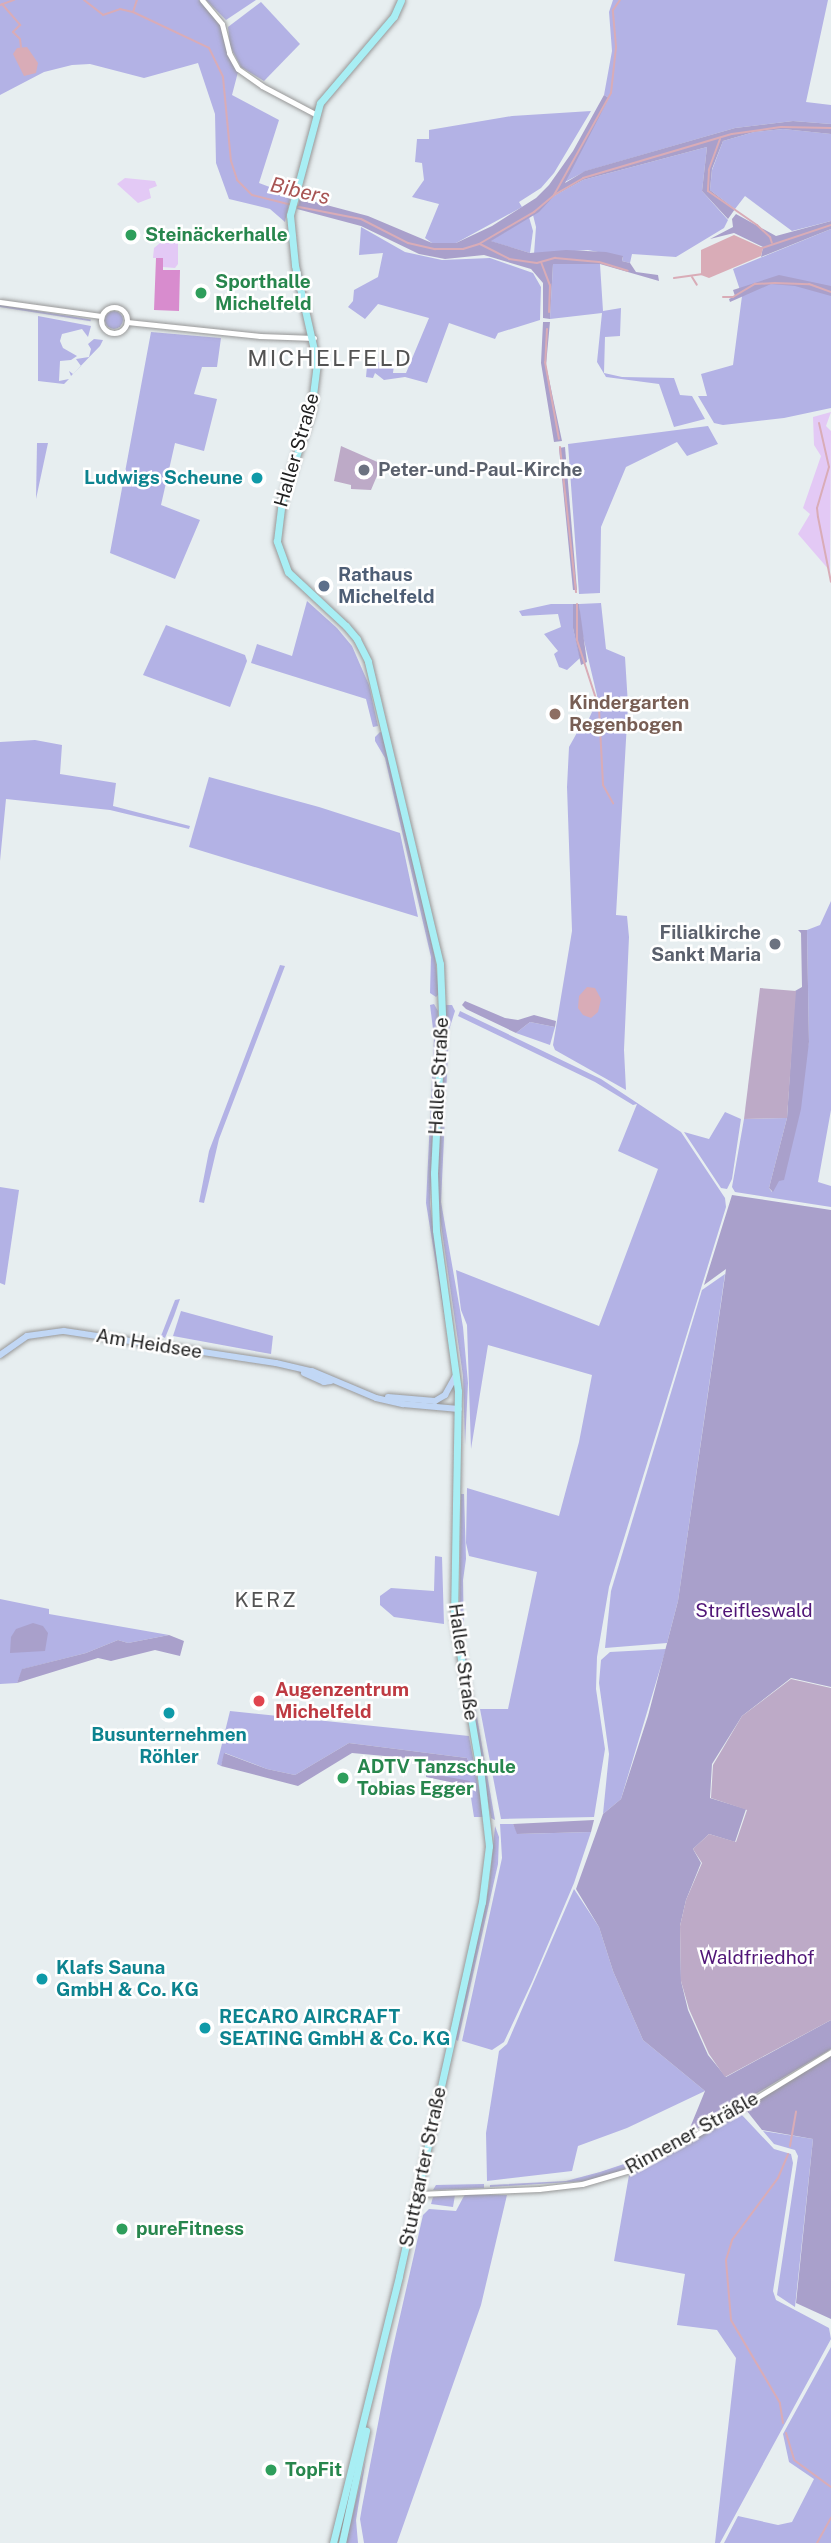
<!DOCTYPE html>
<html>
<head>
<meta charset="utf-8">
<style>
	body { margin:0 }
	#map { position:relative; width:831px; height:2543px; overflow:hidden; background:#e7eef0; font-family:"Public Sans",sans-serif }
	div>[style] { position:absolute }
	.grass>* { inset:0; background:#b3b2e5; transform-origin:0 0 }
	.round { border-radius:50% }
	.forest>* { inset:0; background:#a9a0cb }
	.cemetery>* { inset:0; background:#bdaac7 }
	.park>* { inset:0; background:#e3c9f5 }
	.pitch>* { inset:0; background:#d88cce }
	.water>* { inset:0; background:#d9acb7 }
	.stream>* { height:2px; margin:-1px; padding:0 1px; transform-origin:1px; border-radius:1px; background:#d9acb7 }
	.roads { filter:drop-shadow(0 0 2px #979797) drop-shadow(0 0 2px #979797) }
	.tertiary>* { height:5px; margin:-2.5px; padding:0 2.5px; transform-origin:2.5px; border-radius:2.5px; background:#fff }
	.tertiary>.ring { margin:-2.5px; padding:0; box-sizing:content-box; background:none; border:5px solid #fff; border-radius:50% }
	.secondary>* { height:6px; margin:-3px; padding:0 3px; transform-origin:3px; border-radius:3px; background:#c1d7f5 }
	.primary>* { height:7px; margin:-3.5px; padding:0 3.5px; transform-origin:3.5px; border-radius:3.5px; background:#a8eef4 }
	.dots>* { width:19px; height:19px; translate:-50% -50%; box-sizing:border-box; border:4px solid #fff; border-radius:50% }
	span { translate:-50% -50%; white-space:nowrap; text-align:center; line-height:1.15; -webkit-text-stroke:5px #fff; paint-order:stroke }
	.leisure-label { font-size:19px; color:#27864d; font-weight:700 }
	.left { translate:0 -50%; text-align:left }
	.street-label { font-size:19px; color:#202020 }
	.worship-label { font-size:19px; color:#5b616d; font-weight:700 }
	.right { translate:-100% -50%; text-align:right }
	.culture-label { font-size:19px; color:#0d838f; font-weight:700 }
	.service-label { font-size:19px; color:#4e5e75; font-weight:700 }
	.education-label { font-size:19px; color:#785e54; font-weight:700 }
	.park-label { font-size:19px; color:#501577 }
	.health-label { font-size:19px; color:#be3a42; font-weight:700 }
	.water-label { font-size:21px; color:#a85554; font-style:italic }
	.neighbourhood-label { font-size:21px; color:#535353; letter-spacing:2px }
	.quarter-label { font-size:23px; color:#535353; letter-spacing:2px }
</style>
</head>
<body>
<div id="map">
	<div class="grass">
		<i style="clip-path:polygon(0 0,199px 0,220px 25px,238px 72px,232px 95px,279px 120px,259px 183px,291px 195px,285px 222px,270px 209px,229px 199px,216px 163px,215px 114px,198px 63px,144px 78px,90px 64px,72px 65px,44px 72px,0 95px)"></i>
		<i style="clip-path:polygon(206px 0,256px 0,226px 20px)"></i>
		<i style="clip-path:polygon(613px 0,828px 0,806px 102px,831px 105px,831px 124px,793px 121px,735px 128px,586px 171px,563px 183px,609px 98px,604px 95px,612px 51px,609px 12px)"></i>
		<i style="clip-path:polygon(261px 2px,300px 44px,264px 81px,241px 67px,230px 46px,228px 27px)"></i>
		<i style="clip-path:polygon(591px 111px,554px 173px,541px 188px,519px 202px,522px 207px,456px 243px,432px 243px,425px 238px,439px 204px,412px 197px,424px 180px,422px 163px,415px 162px,417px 139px,429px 139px,429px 130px,512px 116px)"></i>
		<i style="clip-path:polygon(783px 129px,831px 134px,831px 221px,792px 231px,745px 196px,735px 209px,710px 190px,712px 170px,723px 141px,754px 132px)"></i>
		<i style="clip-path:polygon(707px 147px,702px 191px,728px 220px,724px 228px,676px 257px,632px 254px,630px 263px,622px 261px,623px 257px,588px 250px,534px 254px,536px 227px,533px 215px,554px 196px,583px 180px)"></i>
		<i style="clip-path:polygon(529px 217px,533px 231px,530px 253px,490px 241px)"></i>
		<i style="clip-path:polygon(361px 227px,405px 252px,442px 260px,490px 258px,533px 273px,541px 287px,540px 320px,498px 333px,495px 339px,449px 323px,427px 383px,405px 377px,384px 380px,375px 373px,373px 378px,366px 377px,367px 366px,378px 368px,378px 362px,394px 365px,393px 373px,406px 373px,429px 318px,378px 304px,365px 319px,348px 307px,353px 301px,354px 290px,378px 277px,383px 253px,359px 255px)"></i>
		<i style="clip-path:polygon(831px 229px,831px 408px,784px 418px,723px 425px,714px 423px,698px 396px,707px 396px,701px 374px,733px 365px,742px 296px,733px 269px)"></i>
		<i style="clip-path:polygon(581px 262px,600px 264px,603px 311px,621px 308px,620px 336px,605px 337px,604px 373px,622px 377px,674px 378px,680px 395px,692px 396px,705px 419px,674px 427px,659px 384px,606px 377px,597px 362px,602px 313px,550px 319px,553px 264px)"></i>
		<i style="left:0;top:305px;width:92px;height:2px;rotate:9deg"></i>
		<i class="round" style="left:105px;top:311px;width:18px;height:18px"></i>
		<i style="clip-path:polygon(38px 316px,91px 326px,88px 337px,82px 329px,62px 334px,60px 341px,63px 348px,77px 356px,71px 360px,60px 361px,59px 381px,69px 379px,64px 384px,38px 381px)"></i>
		<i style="clip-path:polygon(151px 332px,221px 338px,217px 367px,202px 367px,194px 394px,217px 399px,204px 451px,175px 443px,161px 505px,200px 520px,175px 579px,110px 553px)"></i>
		<i style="clip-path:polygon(94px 339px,103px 340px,100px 346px,71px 376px,69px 371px,73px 374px,81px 366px,76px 359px,89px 357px,91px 349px,88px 344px)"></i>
		<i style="clip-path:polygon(708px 426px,718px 444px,687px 456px,677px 442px,626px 467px,601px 527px,600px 593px,579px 594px,568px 444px)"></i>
		<i style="clip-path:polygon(37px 443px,48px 443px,36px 499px)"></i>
		<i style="clip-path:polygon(307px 601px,337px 628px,352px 646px,369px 685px,378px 726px,373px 727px,366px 699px,251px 663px,257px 644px,292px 656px)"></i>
		<i style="clip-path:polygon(601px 603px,606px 649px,625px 657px,628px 705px,616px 915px,627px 916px,629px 937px,624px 1050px,626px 1090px,555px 1050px,553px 1045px,572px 931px,567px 787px,569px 747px,583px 722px,587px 723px,592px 712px,590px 708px,599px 704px,581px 628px,579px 604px)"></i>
		<i style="clip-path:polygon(551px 604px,573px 604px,573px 628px,580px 658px,567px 670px,559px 667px,554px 654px,558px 651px,544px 634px,561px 627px,558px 614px,522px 616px,519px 611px)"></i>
		<i style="clip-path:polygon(166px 625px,245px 655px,247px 661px,230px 707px,143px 675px)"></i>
		<i style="clip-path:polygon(380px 732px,384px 733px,435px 958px,439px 994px,436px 997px,430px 993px,431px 957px,385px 758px,375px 741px,375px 737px)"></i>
		<i style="clip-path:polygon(35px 740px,62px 745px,60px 774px,116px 783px,113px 806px,190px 826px,189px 829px,110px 810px,6px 799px,0 861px,0 742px)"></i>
		<i style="clip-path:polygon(209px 777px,319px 807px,400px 833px,418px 917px,189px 847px)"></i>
		<i style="clip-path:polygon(831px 888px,831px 1110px,818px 1182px,831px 1186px,831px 1207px,735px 1192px,732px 1187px,744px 1119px,787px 1118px,769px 1188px,772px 1192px,809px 1042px,807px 930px,820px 925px,831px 901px)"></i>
		<i style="clip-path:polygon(280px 965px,285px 966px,219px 1139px,204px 1203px,199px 1202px,209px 1151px)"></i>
		<i style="clip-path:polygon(434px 1004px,438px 1011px,430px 1204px,446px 1326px,426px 1203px,434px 1037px,430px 1005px)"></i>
		<i style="clip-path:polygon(446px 1005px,452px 1005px,455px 1011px,449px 1030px,441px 1202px,463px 1327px,468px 1383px,465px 1445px,463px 1376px,437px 1197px)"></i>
		<i style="clip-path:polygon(460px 1011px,601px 1079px,681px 1132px,725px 1198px,726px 1207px,609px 1587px,597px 1657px,596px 1689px,605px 1749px,594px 1817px,501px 1819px,480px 1709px,508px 1709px,537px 1572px,469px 1556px,466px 1543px,467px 1488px,559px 1516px,579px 1442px,592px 1375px,488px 1345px,471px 1449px,467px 1325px,461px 1310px,456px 1270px,599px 1326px,658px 1169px,618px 1151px,637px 1104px,633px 1105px,595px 1082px,458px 1016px)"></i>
		<i style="clip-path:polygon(530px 1022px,555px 1027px,550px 1045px,516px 1033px)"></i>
		<i style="clip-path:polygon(725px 1112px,741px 1119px,732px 1179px,727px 1189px,721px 1188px,684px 1132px,709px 1139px)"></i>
		<i style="clip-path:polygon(0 1187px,19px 1190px,5px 1285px,0 1283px)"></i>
		<i style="clip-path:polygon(725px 1274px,678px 1601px,667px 1643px,605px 1648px,611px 1591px,702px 1290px)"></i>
		<i style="clip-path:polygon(180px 1299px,174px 1316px,165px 1338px,161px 1336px,175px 1300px)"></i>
		<i style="clip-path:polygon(181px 1311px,273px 1336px,271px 1354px,173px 1336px)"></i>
		<i style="clip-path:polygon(461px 1494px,464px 1494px,466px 1559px,463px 1580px,464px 1642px,495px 1820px,491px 1818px,459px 1640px)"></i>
		<i style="clip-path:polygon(435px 1556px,442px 1557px,444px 1624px,394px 1617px,380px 1605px,380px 1596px,391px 1588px,434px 1591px)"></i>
		<i style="clip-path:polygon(0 1599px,49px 1609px,49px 1614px,169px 1635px,128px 1643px,118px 1640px,86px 1653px,23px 1669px,17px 1683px,0 1684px)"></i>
		<i style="clip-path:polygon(666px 1649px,621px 1799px,603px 1814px,609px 1754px,599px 1683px,601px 1660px,610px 1652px)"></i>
		<i style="clip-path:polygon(230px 1711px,469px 1736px,484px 1817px,474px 1817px,469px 1785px,432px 1775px,434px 1763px,471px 1767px,467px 1758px,349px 1743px,295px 1775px,267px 1769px,225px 1753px,221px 1766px,217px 1764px)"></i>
		<i style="clip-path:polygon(500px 1824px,513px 1824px,518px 1834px,591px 1832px,574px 1883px,532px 1982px,504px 2042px,492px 2050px,462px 2041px,502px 1858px)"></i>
		<i style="clip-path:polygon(495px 1826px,499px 1837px,498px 1864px,458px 2041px,455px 2039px,489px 1887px)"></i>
		<i style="clip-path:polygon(574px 1889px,599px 1927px,613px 1971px,643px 2040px,705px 2091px,627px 2128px,578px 2146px,572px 2171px,487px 2181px,486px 2133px,499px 2051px,507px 2044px)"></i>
		<i style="clip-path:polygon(736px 2113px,741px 2114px,774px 2149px,791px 2154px,793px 2163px,773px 2291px,776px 2300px,829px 2328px,831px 2339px,720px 2543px,715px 2543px,736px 2358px,717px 2330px,677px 2325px,685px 2274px,614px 2261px,629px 2175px,669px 2155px)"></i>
		<i style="clip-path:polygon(763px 2131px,813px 2139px,795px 2307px,777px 2295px,798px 2156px,795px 2150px,774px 2144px)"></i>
		<i style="clip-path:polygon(677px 2140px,680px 2141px,665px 2150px,619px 2172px,586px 2181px,490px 2187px,490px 2185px,566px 2181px,600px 2172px,636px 2160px)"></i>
		<i style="clip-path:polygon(484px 2184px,484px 2188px,433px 2190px,436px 2185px)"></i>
		<i style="clip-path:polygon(465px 2194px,507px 2195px,481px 2305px,397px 2543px,364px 2543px,360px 2519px,362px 2507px,391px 2356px,423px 2215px,429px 2209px,456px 2211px)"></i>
		<i style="clip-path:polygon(455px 2195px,453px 2207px,431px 2204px,433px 2197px)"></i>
		<i style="clip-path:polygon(831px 2347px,831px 2543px,724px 2543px,738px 2516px,778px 2525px,792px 2522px,814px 2479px,789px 2462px,783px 2434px)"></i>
		<i style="clip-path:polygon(366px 2458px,356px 2520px,358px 2543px,346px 2543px)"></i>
	</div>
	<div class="forest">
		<i style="clip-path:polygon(604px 95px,609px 98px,565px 183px,585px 171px,735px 128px,793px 121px,831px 124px,831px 134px,783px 129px,754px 132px,723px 141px,712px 169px,710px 190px,735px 209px,728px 219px,702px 191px,707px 147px,583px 180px,554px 196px,539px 212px,491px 241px,530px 253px,566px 250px,606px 252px,623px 256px,622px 261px,630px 263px,636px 272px,658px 275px,659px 281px,600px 264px,553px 264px,550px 319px,543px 318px,543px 283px,531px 269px,484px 255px,445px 259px,419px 254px,361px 226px,297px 209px,300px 198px,368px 216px,432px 243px,456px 243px,492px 226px,536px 198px,549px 185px,573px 151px)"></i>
		<i style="clip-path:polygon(736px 214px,776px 236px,831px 221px,831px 229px,761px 257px,763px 247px,734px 233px,710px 239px,733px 227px,732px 219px)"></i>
		<i style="clip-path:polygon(779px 275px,831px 286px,831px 296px,795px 286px,771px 284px,730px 302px,729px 299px,735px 296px,733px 290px)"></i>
		<i style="clip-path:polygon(543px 322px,550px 322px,546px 365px,562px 441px,554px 442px,541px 363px)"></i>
		<i style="clip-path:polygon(565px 447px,577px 590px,573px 590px,559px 448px)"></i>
		<i style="clip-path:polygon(573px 604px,579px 604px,587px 662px,581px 665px,573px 628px)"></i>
		<i style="clip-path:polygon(798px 930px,807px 930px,809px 1042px,801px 1109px,784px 1180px,779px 1181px,773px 1192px,769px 1188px,787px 1118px,795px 991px,802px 987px,801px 933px)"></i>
		<i style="clip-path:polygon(465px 1001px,505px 1018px,518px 1020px,534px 1015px,556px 1021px,555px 1027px,530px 1022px,516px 1033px,466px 1009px,462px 1005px)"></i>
		<i style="clip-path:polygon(732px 1195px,831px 1210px,831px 1687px,791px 1678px,742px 1716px,712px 1764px,710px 1798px,746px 1809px,735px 1842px,709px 1834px,693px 1849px,701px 1863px,686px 1900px,680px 1926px,681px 1981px,688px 2010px,708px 2055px,726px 2077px,831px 2020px,831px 2049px,687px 2135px,705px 2091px,643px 2040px,613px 1971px,599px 1927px,576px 1889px,603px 1814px,621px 1799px,648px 1716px,678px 1601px,726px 1269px,704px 1285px)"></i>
		<i style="clip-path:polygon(33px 1623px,43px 1626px,48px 1633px,45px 1651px,10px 1653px,11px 1637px,16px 1629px)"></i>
		<i style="clip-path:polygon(169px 1635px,184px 1641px,180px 1656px,155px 1650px,111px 1661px,98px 1658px,17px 1683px,22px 1669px,86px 1653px,118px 1640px,128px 1643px)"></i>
		<i style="clip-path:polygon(349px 1743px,467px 1758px,471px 1768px,435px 1763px,432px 1774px,470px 1781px,469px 1786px,426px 1777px,428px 1760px,352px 1753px,298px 1786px,221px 1766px,224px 1753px,267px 1769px,295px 1775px)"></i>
		<i style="clip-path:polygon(594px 1820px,591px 1832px,517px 1834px,513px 1824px)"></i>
		<i style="clip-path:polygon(831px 2056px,831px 2319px,796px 2303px,813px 2139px,762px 2130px,743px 2106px)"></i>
	</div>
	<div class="cemetery">
		<i style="clip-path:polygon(341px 446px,382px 464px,371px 490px,351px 489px,351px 485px,334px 481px)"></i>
		<i style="clip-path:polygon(760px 988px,796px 991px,787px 1118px,744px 1119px)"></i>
		<i style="clip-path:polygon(791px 1679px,831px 1688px,831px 2020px,725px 2077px,709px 2054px,689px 2009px,681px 1981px,680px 1926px,686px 1900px,702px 1863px,693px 1849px,709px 1834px,736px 1842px,747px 1810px,711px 1798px,713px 1765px,742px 1716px)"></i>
	</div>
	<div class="park">
		<i style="clip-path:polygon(125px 178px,155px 181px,157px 186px,149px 189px,151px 198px,138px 203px,117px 184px)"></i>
		<i style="clip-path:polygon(160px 243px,178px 243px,178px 264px,175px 268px,163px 267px,163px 258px,153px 258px,154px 248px)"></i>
		<i style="clip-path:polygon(831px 412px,826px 426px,831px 431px,830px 571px,798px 534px,810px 514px,803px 508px,821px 456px,814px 445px,813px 417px)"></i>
	</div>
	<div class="pitch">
		<i style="clip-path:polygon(156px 258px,163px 258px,163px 270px,180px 270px,179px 311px,154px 310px)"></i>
	</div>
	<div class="water">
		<i style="clip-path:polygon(27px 47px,38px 63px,36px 73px,24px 76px,13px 54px,17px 48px)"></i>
		<i style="clip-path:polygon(734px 235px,763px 248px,761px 256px,709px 278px,701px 275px,701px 250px)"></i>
		<i style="clip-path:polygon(587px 987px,595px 988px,601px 999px,598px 1012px,591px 1018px,583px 1015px,578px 1008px,579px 996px)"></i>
	</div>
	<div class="stream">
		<i style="left:84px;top:0;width:24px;rotate:38deg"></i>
		<i style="left:103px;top:15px;width:18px;rotate:-19deg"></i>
		<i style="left:120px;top:9px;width:13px;rotate:13deg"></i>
		<i style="left:133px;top:12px;width:84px;rotate:25.3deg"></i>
		<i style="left:209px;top:48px;width:32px;rotate:64deg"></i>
		<i style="left:223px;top:77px;width:84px;rotate:84.6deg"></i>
		<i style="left:231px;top:161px;width:20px;rotate:72deg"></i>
		<i style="left:237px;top:180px;width:21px;rotate:45deg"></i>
		<i style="left:252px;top:195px;width:38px;rotate:14deg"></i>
		<i style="left:2px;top:4px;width:28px;rotate:49deg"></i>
		<i style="left:20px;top:25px;width:10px;rotate:135deg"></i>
		<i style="left:13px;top:32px;width:10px;rotate:45deg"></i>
		<i style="left:20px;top:39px;width:8px;rotate:83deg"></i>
		<i style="left:0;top:5px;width:15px;rotate:-20deg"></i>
		<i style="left:133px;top:12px;width:13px;rotate:-72deg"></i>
		<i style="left:720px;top:139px;width:33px;rotate:110deg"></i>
		<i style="left:709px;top:170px;width:21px;rotate:93deg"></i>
		<i style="left:708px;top:191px;width:60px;rotate:34.8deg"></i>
		<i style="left:757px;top:225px;width:18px;rotate:43deg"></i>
		<i style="left:770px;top:237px;width:6px;rotate:72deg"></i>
		<i style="left:554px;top:195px;width:117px;rotate:-60.8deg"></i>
		<i style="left:611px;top:93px;width:46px;rotate:-83.8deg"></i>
		<i style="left:616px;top:47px;width:37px;rotate:-95deg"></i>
		<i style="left:613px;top:10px;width:12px;rotate:-55deg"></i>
		<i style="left:294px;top:206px;width:68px;rotate:11deg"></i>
		<i style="left:361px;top:219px;width:53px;rotate:27.1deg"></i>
		<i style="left:408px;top:243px;width:28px;rotate:13deg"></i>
		<i style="left:435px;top:249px;width:28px"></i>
		<i style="left:463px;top:249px;width:17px;rotate:-17deg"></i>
		<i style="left:479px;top:244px;width:64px;rotate:-30.2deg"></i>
		<i style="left:534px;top:212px;width:26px;rotate:-40deg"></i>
		<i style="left:554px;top:195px;width:34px;rotate:-30deg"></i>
		<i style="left:583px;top:178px;width:155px;rotate:-16.5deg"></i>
		<i style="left:732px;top:134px;width:49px;rotate:-8.1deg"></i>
		<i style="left:781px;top:127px;width:50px;rotate:1.1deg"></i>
		<i style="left:480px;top:244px;width:33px;rotate:27deg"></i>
		<i style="left:509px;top:259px;width:28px;rotate:8deg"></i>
		<i style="left:537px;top:263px;width:19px;rotate:-16deg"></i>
		<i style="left:555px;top:258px;width:44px;rotate:5.2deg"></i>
		<i style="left:599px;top:262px;width:30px;rotate:17deg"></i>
		<i style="left:762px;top:248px;width:73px;rotate:-18.4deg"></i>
		<i style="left:541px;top:262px;width:25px;rotate:69deg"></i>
		<i style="left:550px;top:285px;width:27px;rotate:92deg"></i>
		<i style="left:692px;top:277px;width:9px;rotate:58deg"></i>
		<i style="left:674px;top:278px;width:29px;rotate:-8deg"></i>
		<i style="left:723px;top:297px;width:10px"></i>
		<i style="left:733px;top:297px;width:26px;rotate:-31deg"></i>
		<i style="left:755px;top:284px;width:20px;rotate:-3deg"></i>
		<i style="left:775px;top:283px;width:34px;rotate:2deg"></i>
		<i style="left:809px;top:284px;width:23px;rotate:20deg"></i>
		<i style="left:547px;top:329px;width:33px;rotate:93deg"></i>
		<i style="left:545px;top:362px;width:78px;rotate:79.7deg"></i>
		<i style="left:819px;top:423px;width:45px;rotate:77.2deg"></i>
		<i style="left:829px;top:467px;width:43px;rotate:106.3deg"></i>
		<i style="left:817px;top:508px;width:9px;rotate:84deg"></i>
		<i style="left:818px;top:517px;width:66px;rotate:78.7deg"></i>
		<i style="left:560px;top:447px;width:146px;rotate:83.7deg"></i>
		<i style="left:577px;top:604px;width:36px;rotate:90deg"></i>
		<i style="left:577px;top:640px;width:71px;rotate:72.1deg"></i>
		<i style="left:599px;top:708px;width:77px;rotate:87deg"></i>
		<i style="left:603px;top:785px;width:21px;rotate:61deg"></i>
		<i style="left:790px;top:2146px;width:35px;rotate:-80deg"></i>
		<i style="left:783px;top:2423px;width:20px;rotate:-99deg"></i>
		<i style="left:780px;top:2403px;width:96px;rotate:-120.6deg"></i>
		<i style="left:731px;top:2320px;width:60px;rotate:-94.8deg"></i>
		<i style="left:726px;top:2260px;width:21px;rotate:-73deg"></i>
		<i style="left:732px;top:2240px;width:77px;rotate:-53.4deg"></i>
		<i style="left:778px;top:2178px;width:26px;rotate:-67deg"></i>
		<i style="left:786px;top:2433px;width:28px;rotate:73deg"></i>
		<i style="left:794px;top:2460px;width:46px;rotate:36.1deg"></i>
		<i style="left:817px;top:2543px;width:29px;rotate:-61deg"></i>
	</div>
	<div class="roads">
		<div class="tertiary">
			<i style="left:202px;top:0;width:31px;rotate:50deg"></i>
			<i style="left:222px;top:24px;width:30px;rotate:76deg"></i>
			<i style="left:229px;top:53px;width:18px;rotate:61deg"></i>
			<i style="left:238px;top:69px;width:29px;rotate:35deg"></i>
			<i style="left:262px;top:86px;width:60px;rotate:27.8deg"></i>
			<i style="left:0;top:302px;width:102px;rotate:7.9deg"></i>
			<i class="ring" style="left:101px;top:307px;width:21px;height:21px"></i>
			<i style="left:127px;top:322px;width:134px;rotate:6deg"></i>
			<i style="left:260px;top:336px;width:54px;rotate:2.1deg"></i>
			<i style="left:417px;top:2194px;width:122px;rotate:-2.3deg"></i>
			<i style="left:539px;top:2189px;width:43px;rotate:-6.6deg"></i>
			<i style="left:582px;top:2184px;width:47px;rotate:-16.1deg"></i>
			<i style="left:627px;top:2171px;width:66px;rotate:-27deg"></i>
			<i style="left:686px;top:2141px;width:170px;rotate:-31.5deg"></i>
		</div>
		<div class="secondary">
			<i style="left:0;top:1355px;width:33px;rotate:-35deg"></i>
			<i style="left:27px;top:1336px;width:37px;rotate:-8deg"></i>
			<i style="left:64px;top:1331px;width:214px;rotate:8.6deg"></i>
			<i style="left:276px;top:1363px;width:37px;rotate:13deg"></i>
			<i style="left:312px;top:1371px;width:69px;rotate:22.9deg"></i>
			<i style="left:376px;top:1398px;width:28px;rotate:13deg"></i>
			<i style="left:403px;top:1404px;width:56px;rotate:5.1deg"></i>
			<i style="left:304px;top:1373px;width:22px;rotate:24deg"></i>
			<i style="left:324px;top:1382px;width:7px;rotate:-8deg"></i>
			<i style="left:388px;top:1397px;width:47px;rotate:4.9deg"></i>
			<i style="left:435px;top:1401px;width:12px;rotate:-31deg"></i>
			<i style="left:445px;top:1395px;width:23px;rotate:-61deg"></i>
		</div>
		<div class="primary">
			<i style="left:333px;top:2543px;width:275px;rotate:-76.1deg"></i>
			<i style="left:399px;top:2276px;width:383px;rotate:-77.5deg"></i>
			<i style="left:482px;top:1902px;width:56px;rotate:-82.9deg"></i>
			<i style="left:489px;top:1846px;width:69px;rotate:-96.6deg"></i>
			<i style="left:481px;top:1777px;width:161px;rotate:-99.6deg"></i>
			<i style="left:454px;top:1618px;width:227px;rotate:-89deg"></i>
			<i style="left:458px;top:1391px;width:162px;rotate:-97.8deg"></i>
			<i style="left:436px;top:1230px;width:57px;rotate:-92deg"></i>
			<i style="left:434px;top:1173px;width:159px;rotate:-87.1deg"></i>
			<i style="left:442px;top:1014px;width:50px;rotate:-92.3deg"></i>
			<i style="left:440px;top:964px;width:311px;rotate:-103.4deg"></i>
			<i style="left:368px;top:661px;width:25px;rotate:-117deg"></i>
			<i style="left:357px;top:639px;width:17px;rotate:-130deg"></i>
			<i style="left:346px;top:626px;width:79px;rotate:-137deg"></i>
			<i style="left:288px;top:572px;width:33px;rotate:-110deg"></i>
			<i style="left:277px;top:541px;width:41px;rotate:-83deg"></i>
			<i style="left:282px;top:500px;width:94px;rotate:-72deg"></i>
			<i style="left:311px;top:411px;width:48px;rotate:-82.9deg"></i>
			<i style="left:317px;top:363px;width:100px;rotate:-102.7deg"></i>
			<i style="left:295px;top:265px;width:50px;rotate:-95.7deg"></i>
			<i style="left:290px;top:215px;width:116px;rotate:-75deg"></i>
			<i style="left:320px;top:103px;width:114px;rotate:-49.6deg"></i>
			<i style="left:394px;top:16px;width:17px;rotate:-66deg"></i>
			<i style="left:342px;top:2543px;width:115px;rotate:-77.9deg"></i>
		</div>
	</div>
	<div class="dots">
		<i style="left:131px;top:235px;background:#2e9e5b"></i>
		<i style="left:201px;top:293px;background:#2e9e5b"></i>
		<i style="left:364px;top:470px;background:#6b7280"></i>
		<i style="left:257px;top:478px;background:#0f9aa8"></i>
		<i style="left:324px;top:586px;background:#5c6f8a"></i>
		<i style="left:555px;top:714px;background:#8d6e63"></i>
		<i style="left:775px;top:944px;background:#6b7280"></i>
		<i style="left:259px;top:1701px;background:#e0444e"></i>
		<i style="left:169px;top:1713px;background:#0f9aa8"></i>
		<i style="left:343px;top:1778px;background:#2e9e5b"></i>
		<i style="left:42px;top:1979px;background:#0f9aa8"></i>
		<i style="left:205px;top:2028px;background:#0f9aa8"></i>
		<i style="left:122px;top:2229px;background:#2e9e5b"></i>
		<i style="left:271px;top:2470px;background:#2e9e5b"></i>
	</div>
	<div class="leisure-label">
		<span class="left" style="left:145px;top:235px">Steinäckerhalle</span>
		<span class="left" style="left:215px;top:293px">Sporthalle<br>Michelfeld</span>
		<span class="left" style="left:357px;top:1778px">ADTV Tanzschule<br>Tobias Egger</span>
		<span class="left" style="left:136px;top:2229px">pureFitness</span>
		<span class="left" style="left:285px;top:2470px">TopFit</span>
	</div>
	<div class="street-label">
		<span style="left:297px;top:450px;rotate:-74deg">Haller Straße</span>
		<span style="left:439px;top:1076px;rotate:-87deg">Haller Straße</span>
		<span style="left:149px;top:1344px;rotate:9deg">Am Heidsee</span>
		<span style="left:463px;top:1662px;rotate:82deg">Haller Straße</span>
		<span style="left:692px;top:2133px;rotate:-29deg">Rinnener Sträßle</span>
		<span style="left:423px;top:2167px;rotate:-78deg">Stuttgarter Straße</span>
	</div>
	<div class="worship-label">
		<span class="left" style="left:378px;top:470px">Peter-und-Paul-Kirche</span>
		<span class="right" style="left:761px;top:944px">Filialkirche<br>Sankt Maria</span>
	</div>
	<div class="culture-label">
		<span class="right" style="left:243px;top:478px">Ludwigs Scheune</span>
		<span style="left:169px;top:1746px">Busunternehmen<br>Röhler</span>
		<span class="left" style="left:56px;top:1979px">Klafs Sauna<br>GmbH &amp; Co. KG</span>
		<span class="left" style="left:219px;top:2028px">RECARO AIRCRAFT<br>SEATING GmbH &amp; Co. KG</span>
	</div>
	<div class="service-label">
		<span class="left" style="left:338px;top:586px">Rathaus<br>Michelfeld</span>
	</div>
	<div class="education-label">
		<span class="left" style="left:569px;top:714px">Kindergarten<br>Regenbogen</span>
	</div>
	<div class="park-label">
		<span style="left:754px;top:1611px">Streifleswald</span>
		<span style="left:757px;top:1958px">Waldfriedhof</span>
	</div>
	<div class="health-label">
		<span class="left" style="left:275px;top:1701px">Augenzentrum<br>Michelfeld</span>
	</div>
	<div class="water-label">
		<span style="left:300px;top:191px;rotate:13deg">Bibers</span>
	</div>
	<div class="neighbourhood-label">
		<span style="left:266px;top:1600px">KERZ</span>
	</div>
	<div class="quarter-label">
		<span style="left:330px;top:358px">MICHELFELD</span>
	</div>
</div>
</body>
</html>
